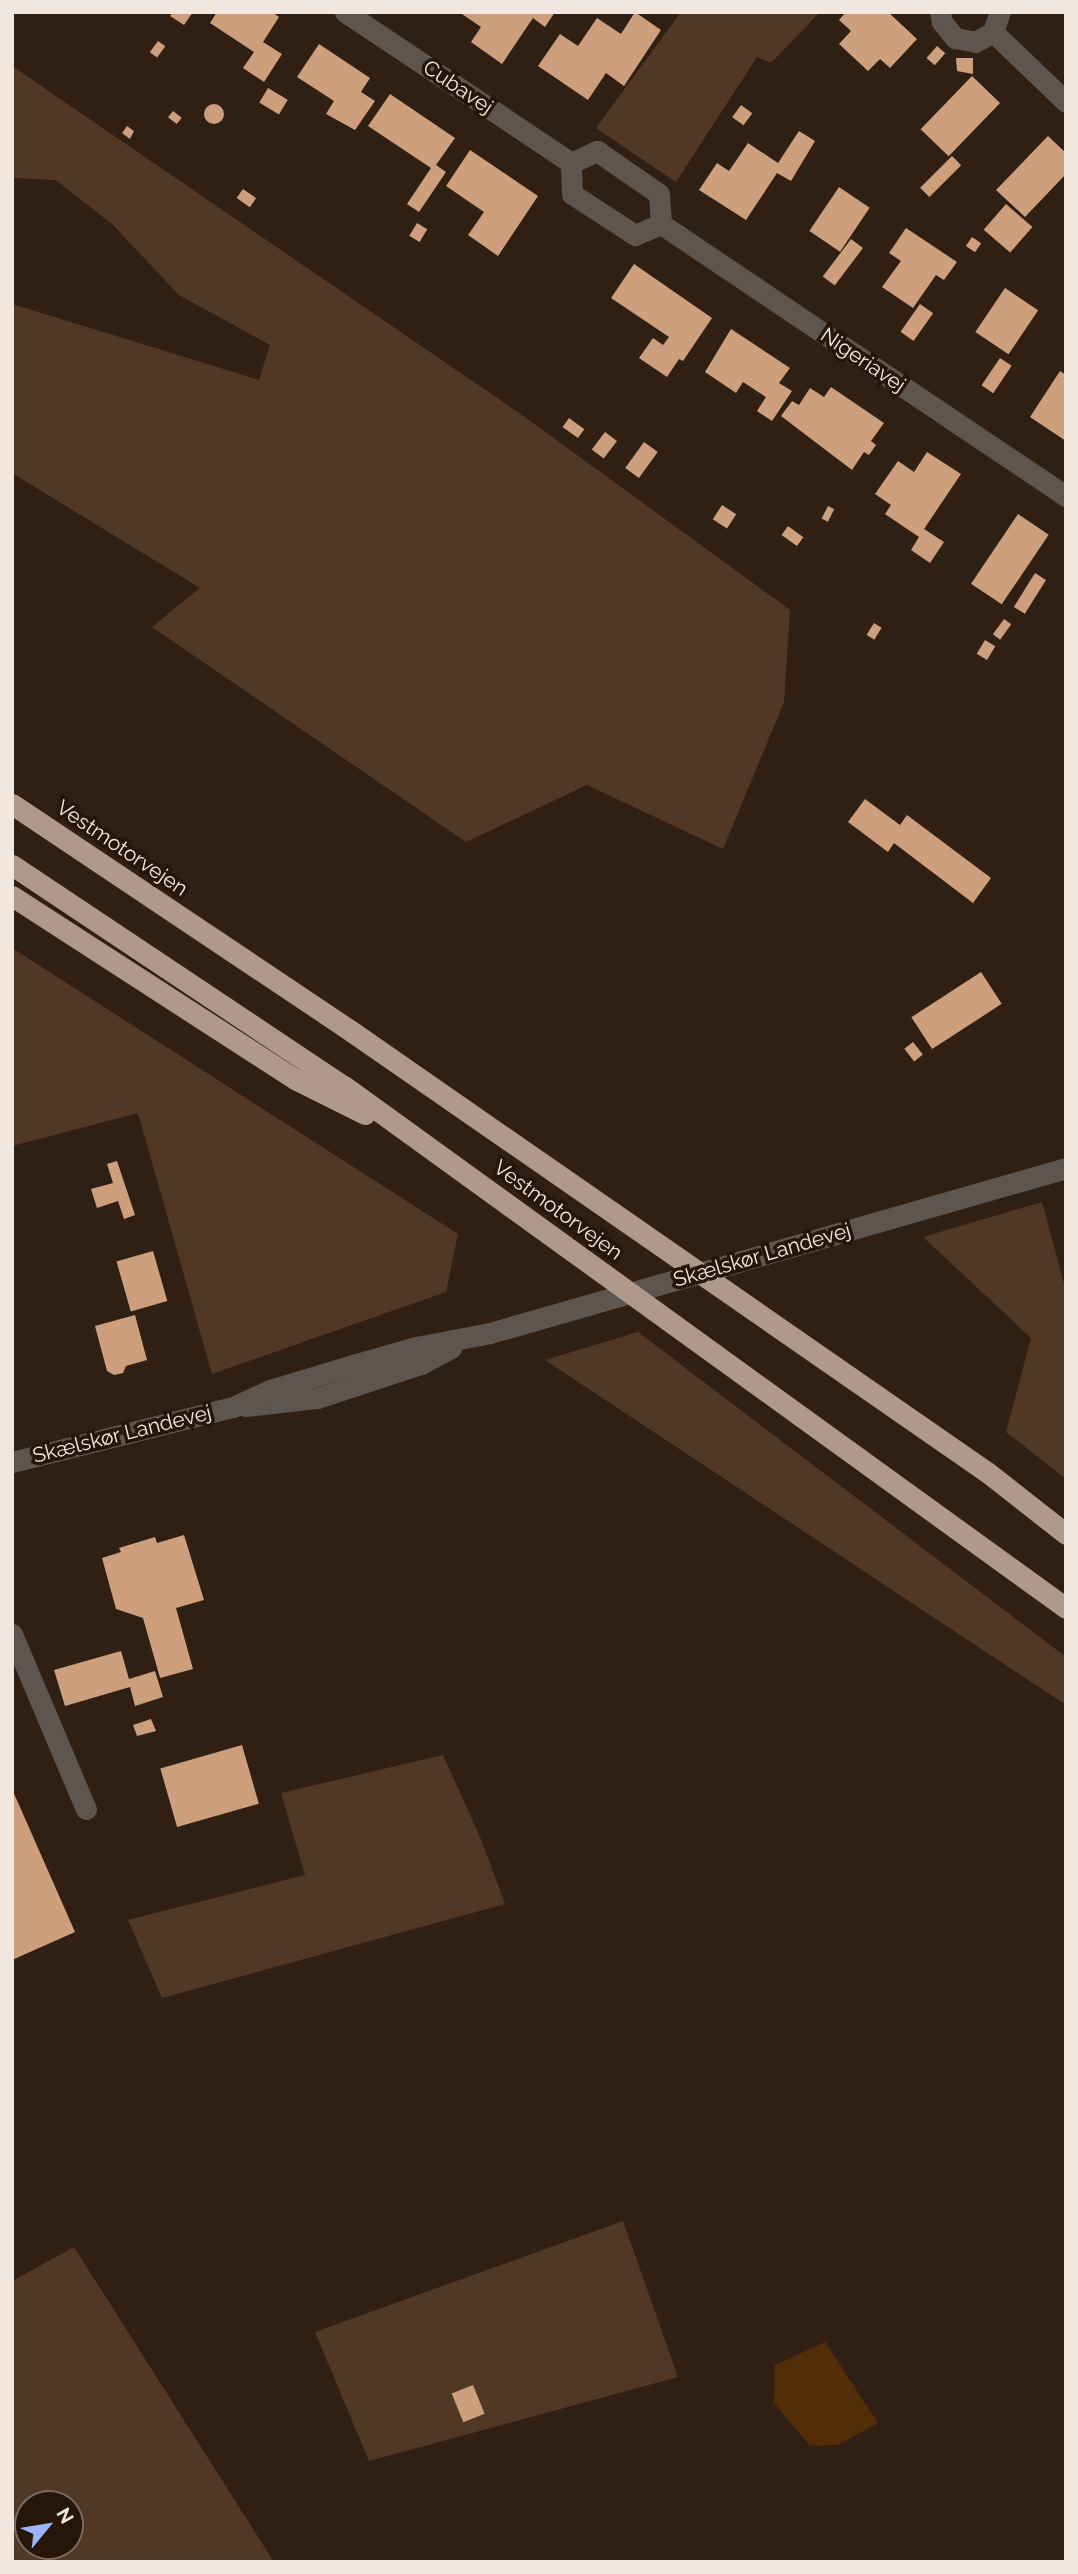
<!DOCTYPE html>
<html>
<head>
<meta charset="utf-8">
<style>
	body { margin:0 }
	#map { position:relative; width:1078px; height:2574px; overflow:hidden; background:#302013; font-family:Raleway,sans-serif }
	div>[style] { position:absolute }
	.green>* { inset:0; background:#513825 }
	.water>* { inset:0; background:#532c08 }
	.building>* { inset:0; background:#ce9f7c; transform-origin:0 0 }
	.round { border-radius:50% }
	.minor>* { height:21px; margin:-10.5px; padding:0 10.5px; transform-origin:10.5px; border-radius:10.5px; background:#5e554f }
	.tertiary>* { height:21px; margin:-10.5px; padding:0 10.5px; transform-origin:10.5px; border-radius:10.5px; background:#5e554f }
	.motorway>* { height:21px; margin:-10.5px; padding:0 10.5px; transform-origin:10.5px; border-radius:10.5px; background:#ae998a }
	span { translate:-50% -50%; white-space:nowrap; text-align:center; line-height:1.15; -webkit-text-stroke:7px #26160a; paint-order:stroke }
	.street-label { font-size:21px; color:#f2e7de }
	.frame { position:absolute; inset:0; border:14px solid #f2e7de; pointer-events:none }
	.north { position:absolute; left:14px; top:2490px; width:70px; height:70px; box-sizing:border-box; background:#26160a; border:2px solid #786a5f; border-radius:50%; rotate:60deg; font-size:19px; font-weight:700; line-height:28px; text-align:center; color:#f2e7de }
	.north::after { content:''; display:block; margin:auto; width:24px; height:32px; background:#9ab5fd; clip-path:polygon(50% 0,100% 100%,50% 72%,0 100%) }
</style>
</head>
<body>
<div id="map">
	<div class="green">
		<i style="clip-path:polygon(681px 12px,820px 12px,771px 63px,757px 57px,676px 182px,596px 128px)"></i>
		<i style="clip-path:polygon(12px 66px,522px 415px,790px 610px,784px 702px,723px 849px,587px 785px,466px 842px,152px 627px,200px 588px,12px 473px,12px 304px,259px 380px,270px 345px,179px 295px,113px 225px,56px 180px,12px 178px)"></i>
		<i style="clip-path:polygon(12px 948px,458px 1234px,446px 1292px,212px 1374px,138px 1113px,12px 1146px)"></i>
		<i style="clip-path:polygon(1042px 1202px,1066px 1291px,1066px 1479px,1006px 1432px,1031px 1338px,923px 1237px)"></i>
		<i style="clip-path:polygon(638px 1332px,1066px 1657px,1066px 1705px,545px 1360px)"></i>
		<i style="clip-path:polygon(443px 1755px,480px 1837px,505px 1904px,162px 1998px,128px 1920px,305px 1875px,281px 1793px)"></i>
		<i style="clip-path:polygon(623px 2221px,678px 2377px,369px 2461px,315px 2332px)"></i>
		<i style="clip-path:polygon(evenodd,74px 2247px,274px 2562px,12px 2562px,12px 2281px,74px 2247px,28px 2504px,70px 2504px,70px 2546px,28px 2546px,28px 2504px)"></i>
	</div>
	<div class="water">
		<i style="clip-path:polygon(825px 2342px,878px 2423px,838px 2445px,810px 2446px,774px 2403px,775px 2365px)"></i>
	</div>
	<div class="building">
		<i style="clip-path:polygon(173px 12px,193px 12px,184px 25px,170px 16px)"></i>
		<i style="clip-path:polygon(217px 12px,272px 12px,279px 17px,263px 42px,282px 54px,264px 82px,243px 68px,254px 52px,210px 23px)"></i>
		<i style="clip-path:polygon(459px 12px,555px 12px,545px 27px,533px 18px,502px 64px,471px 42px,481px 27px)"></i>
		<i style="clip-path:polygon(635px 12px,661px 30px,624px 86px,606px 73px,588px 100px,538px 66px,560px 34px,578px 46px,597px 18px,621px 34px)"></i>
		<i style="clip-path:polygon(846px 12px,888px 12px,917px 39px,890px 68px,880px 59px,868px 71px,839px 44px,851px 31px,839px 20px)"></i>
		<i style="left:158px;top:41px;width:9px;height:14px;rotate:36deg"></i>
		<i style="clip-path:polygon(319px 44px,370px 78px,361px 92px,375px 101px,355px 130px,326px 114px,334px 101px,297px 77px)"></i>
		<i style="left:937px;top:46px;width:11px;height:16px;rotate:41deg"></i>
		<i style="clip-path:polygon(956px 58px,973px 58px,973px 74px,957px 71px)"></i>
		<i style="left:972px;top:76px;width:39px;height:74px;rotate:44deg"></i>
		<i style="left:268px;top:88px;width:23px;height:17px;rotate:31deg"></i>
		<i style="clip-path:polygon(390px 94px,455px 138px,436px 165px,446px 172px,419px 212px,407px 204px,431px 168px,368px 126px)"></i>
		<i class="round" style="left:204px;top:104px;width:20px;height:20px"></i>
		<i style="left:741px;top:105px;width:14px;height:15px;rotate:36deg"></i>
		<i style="left:173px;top:111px;width:11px;height:8px;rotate:38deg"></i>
		<i style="clip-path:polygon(127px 126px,134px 131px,130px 139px,122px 133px)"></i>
		<i style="clip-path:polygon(799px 131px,815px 141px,791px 181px,777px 173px,746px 220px,699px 190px,717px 163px,729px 171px,748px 143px,778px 163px)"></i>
		<i style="clip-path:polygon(1048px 136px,1066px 153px,1066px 174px,1025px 217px,996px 190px)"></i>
		<i style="clip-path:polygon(470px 150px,538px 196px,498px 256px,468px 235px,484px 212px,446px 186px)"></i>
		<i style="left:952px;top:156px;width:13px;height:45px;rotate:45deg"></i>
		<i style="left:839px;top:187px;width:37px;height:53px;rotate:34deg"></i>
		<i style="left:243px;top:189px;width:16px;height:11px;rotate:35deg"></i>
		<i style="left:1006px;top:204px;width:35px;height:34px;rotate:41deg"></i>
		<i style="left:417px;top:223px;width:12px;height:15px;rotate:31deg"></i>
		<i style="clip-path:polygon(906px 228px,957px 262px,944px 280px,936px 275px,913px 308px,882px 287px,901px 261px,889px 253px)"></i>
		<i style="left:972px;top:237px;width:11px;height:11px;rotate:34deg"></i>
		<i style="left:851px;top:239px;width:15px;height:47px;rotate:37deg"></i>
		<i style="clip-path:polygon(634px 264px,712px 318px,683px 361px,679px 359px,667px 377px,639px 358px,653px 338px,663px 345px,669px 337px,611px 298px)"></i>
		<i style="left:1005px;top:288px;width:40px;height:53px;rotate:34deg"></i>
		<i style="left:920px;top:304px;width:16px;height:34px;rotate:35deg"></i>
		<i style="clip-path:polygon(731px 329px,790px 368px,779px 383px,792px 391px,772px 421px,757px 411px,766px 397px,743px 382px,736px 393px,705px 372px)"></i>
		<i style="left:1000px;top:358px;width:14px;height:33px;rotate:34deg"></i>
		<i style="clip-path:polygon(1060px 371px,1066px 375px,1066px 441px,1030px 417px)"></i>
		<i style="clip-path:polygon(831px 387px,884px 423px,871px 441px,876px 445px,869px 455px,864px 452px,852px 470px,781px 416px,792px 401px,799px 405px,810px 388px,824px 397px)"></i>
		<i style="left:569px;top:418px;width:19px;height:11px;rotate:36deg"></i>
		<i style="left:605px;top:432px;width:15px;height:22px;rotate:37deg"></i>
		<i style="left:644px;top:442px;width:17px;height:32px;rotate:36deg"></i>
		<i style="clip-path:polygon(927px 452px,961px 474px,924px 529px,944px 542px,930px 563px,911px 550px,919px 537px,885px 514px,891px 505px,875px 494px,898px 461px,914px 472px)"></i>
		<i style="left:722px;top:505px;width:17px;height:17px;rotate:33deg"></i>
		<i style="left:828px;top:506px;width:7px;height:14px;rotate:27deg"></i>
		<i style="left:1018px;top:514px;width:37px;height:84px;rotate:34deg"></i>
		<i style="left:788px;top:526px;width:19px;height:11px;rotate:36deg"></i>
		<i style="left:1035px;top:573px;width:13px;height:40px;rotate:32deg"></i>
		<i style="left:1004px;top:619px;width:9px;height:19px;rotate:36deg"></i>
		<i style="left:874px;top:623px;width:9px;height:14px;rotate:32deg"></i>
		<i style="left:985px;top:640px;width:12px;height:16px;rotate:31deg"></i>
		<i style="clip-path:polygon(865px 799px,900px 825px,907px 815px,991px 878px,973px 903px,894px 843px,888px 852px,848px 822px)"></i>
		<i style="left:981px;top:972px;width:38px;height:83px;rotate:57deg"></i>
		<i style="left:913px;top:1042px;width:16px;height:11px;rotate:52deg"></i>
		<i style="clip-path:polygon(117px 1161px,135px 1215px,124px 1219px,118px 1201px,97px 1208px,91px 1189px,113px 1183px,107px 1164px)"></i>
		<i style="left:153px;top:1251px;width:52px;height:38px;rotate:74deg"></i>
		<i style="clip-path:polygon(135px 1315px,147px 1360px,126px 1366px,123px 1373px,114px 1375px,107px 1371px,95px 1326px)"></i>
		<i style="clip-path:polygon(184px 1535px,204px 1600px,176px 1608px,193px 1669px,160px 1678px,143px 1618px,116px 1609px,102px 1558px,121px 1552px,119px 1548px,155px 1537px,157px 1543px)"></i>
		<i style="clip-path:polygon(121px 1651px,129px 1679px,155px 1671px,163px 1697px,135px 1706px,130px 1687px,65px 1706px,54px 1670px)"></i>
		<i style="clip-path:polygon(151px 1719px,156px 1731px,137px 1736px,133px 1725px)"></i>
		<i style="left:242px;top:1745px;width:61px;height:85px;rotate:74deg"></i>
		<i style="clip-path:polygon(12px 1789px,75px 1932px,12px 1960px)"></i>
		<i style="left:473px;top:2385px;width:31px;height:23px;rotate:68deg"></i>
	</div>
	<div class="minor">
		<i style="left:345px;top:12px;width:272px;rotate:33.7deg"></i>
		<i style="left:940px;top:12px;width:10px;rotate:79deg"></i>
		<i style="left:942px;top:22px;width:21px;rotate:51deg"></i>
		<i style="left:955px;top:38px;width:20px;rotate:11deg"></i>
		<i style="left:975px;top:42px;width:21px;rotate:-29deg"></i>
		<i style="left:993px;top:32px;width:21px;rotate:-71deg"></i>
		<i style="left:993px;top:32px;width:101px;rotate:43.8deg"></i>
		<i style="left:597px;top:151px;width:75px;rotate:34.7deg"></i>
		<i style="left:659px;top:194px;width:30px;rotate:86deg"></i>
		<i style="left:661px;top:224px;width:28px;rotate:157deg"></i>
		<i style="left:635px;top:235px;width:75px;rotate:-146.9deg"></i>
		<i style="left:572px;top:194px;width:31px;rotate:-92deg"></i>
		<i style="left:571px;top:163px;width:29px;rotate:-25deg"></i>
		<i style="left:661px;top:224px;width:488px;rotate:33.9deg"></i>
		<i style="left:12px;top:1634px;width:190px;rotate:67.1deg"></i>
	</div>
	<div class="tertiary">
		<i style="left:245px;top:1406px;width:72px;rotate:-6.3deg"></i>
		<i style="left:317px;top:1398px;width:109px;rotate:-18.1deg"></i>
		<i style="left:421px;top:1364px;width:34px;rotate:-28deg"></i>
		<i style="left:12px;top:1462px;width:228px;rotate:-14deg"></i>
		<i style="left:233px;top:1407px;width:41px;rotate:-24.7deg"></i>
		<i style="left:270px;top:1390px;width:90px;rotate:-16.8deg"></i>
		<i style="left:356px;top:1364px;width:62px;rotate:-15.8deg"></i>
		<i style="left:416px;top:1347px;width:75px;rotate:-10.7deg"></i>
		<i style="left:490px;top:1333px;width:599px;rotate:-15.98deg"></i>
	</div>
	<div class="motorway">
		<i style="left:12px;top:804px;width:408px;rotate:33.8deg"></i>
		<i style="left:351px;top:1031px;width:774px;rotate:34.74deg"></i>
		<i style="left:987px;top:1472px;width:100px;rotate:38.1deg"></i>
		<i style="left:12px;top:865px;width:399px;rotate:33.7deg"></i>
		<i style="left:344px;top:1086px;width:891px;rotate:35.87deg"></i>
		<i style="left:12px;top:896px;width:337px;rotate:32.9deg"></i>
		<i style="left:295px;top:1079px;width:78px;rotate:26.6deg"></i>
	</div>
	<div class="street-label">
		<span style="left:458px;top:87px;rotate:34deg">Cubavej</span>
		<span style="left:863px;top:360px;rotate:34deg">Nigeriavej</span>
		<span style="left:122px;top:848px;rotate:34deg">Vestmotorvejen</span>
		<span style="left:558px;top:1210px;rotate:36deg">Vestmotorvejen</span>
		<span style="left:762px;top:1255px;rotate:-16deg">Skælskør Landevej</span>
		<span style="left:122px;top:1434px;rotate:-14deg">Skælskør Landevej</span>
	</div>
	<div class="frame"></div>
	<div class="north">N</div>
</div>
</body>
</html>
